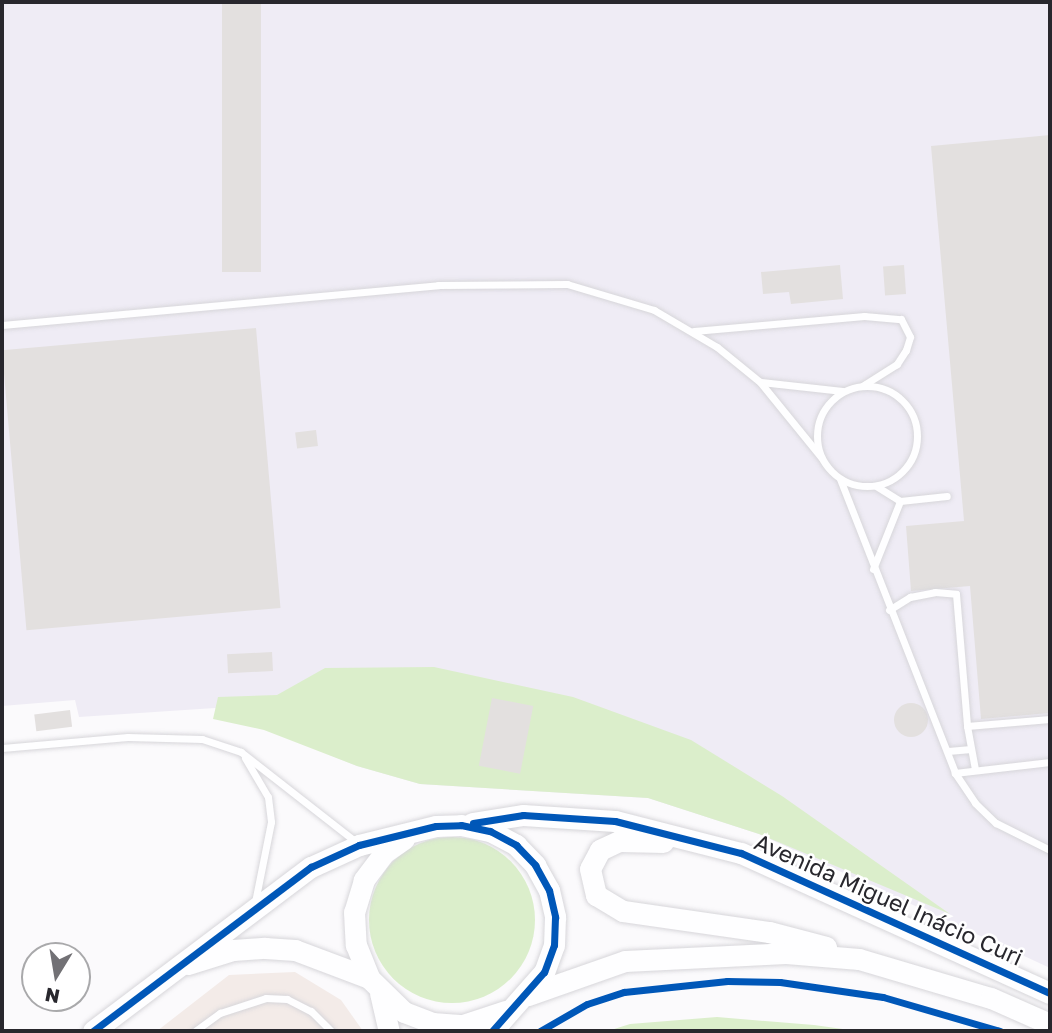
<!DOCTYPE html>
<html>
<head>
<meta charset="utf-8">
<style>
	body { margin:0 }
	#map { position:relative; width:1052px; height:1033px; overflow:hidden; background:#fbfafc; font-family:"Golos Text",sans-serif }
	div>[style] { position:absolute }
	.built>* { inset:0; background:#efecf5 }
	.education>* { inset:0; background:#f3ebe8 }
	.green>* { inset:0; background:#dbeecb }
	.round { border-radius:50% }
	.building>* { inset:0; background:#e3e0df; transform-origin:0 0 }
	.roads { filter:drop-shadow(0 0 2px #d7d6da) drop-shadow(0 0 2px #d7d6da) }
	.lane>* { height:7px; margin:-3.5px; padding:0 3.5px; transform-origin:3.5px; border-radius:3.5px; background:#fefeff }
	.lane>.ring { margin:-3.5px; padding:0; box-sizing:content-box; background:none; border:7px solid #fefeff; border-radius:50% }
	.secondary>* { height:21px; margin:-10.5px; padding:0 10.5px; transform-origin:10.5px; border-radius:10.5px; background:#fefeff }
	.cycleway>* { height:7px; margin:-3.5px; padding:0 3.5px; transform-origin:3.5px; border-radius:3.5px; background:#0057b8 }
	span { translate:-50% -50%; white-space:nowrap; text-align:center; line-height:1.15; -webkit-text-stroke:5px #fff; paint-order:stroke }
	.street-label { font-size:23px; color:#28272d }
	.frame { position:absolute; inset:0; border:4px solid #28272d; pointer-events:none }
	.north { position:absolute; left:21px; top:942px; width:70px; height:70px; box-sizing:border-box; background:#fff; border:2px solid #a9a9ab; border-radius:50%; rotate:191deg; font-size:19px; font-weight:700; line-height:28px; text-align:center; color:#28272d }
	.north::after { content:''; display:block; margin:auto; width:24px; height:32px; background:#727175; clip-path:polygon(50% 0,100% 100%,50% 72%,0 100%) }
</style>
</head>
<body>
<div id="map">
	<div class="built">
		<i style="clip-path:polygon(2px 2px,1050px 2px,1050px 968px,759px 834px,648px 798px,420px 784px,357px 766px,215px 708px,79px 717px,75px 700px,2px 706px)"></i>
	</div>
	<div class="education">
		<i style="clip-path:polygon(295px 972px,341px 1000px,363px 1031px,157px 1031px,229px 975px)"></i>
	</div>
	<div class="green">
		<i style="clip-path:polygon(434px 667px,573px 697px,691px 740px,782px 796px,950px 914px,759px 834px,648px 798px,420px 784px,357px 766px,264px 730px,213px 719px,218px 697px,277px 695px,325px 668px)"></i>
		<i class="round" style="left:369px;top:837px;width:166px;height:166px"></i>
		<i style="clip-path:polygon(717px 1017px,814px 1025px,857px 1031px,608px 1031px,630px 1024px)"></i>
	</div>
	<div class="building">
		<i style="left:222px;top:2px;width:39px;height:270px"></i>
		<i style="clip-path:polygon(1050px 135px,1050px 713px,981px 719px,970px 586px,911px 591px,906px 526px,964px 521px,931px 146px)"></i>
		<i style="clip-path:polygon(840px 265px,843px 299px,791px 304px,789px 292px,763px 294px,761px 272px)"></i>
		<i style="left:904px;top:265px;width:29px;height:21px;rotate:86deg"></i>
		<i style="left:256px;top:328px;width:281px;height:255px;rotate:85deg"></i>
		<i style="left:316px;top:430px;width:16px;height:21px;rotate:83deg"></i>
		<i style="left:272px;top:652px;width:19px;height:45px;rotate:87deg"></i>
		<i style="left:492px;top:698px;width:42px;height:69px;rotate:11deg"></i>
		<i class="round" style="left:894px;top:703px;width:34px;height:34px"></i>
		<i style="left:70px;top:710px;width:17px;height:36px;rotate:83deg"></i>
	</div>
	<div class="roads">
		<div class="lane">
			<i style="left:2px;top:325px;width:438px;rotate:-5.2deg"></i>
			<i style="left:438px;top:285px;width:129px;rotate:-0.4deg"></i>
			<i style="left:567px;top:284px;width:91px;rotate:16.6deg"></i>
			<i style="left:654px;top:310px;width:73px;rotate:30.4deg"></i>
			<i style="left:717px;top:347px;width:55px;rotate:39.1deg"></i>
			<i style="left:760px;top:382px;width:97px;rotate:50.9deg"></i>
			<i style="left:694px;top:331px;width:171px;rotate:-5deg"></i>
			<i style="left:864px;top:316px;width:37px;rotate:5deg"></i>
			<i style="left:901px;top:319px;width:20px;rotate:63deg"></i>
			<i style="left:910px;top:337px;width:14px;rotate:107deg"></i>
			<i style="left:906px;top:350px;width:17px;rotate:123deg"></i>
			<i style="left:897px;top:364px;width:41px;rotate:147.8deg"></i>
			<i style="left:761px;top:382px;width:82px;rotate:6.3deg"></i>
			<i class="ring" style="left:817px;top:386px;width:93px;height:93px"></i>
			<i style="left:840px;top:479px;width:316px;rotate:68.6deg"></i>
			<i style="left:876px;top:486px;width:28px;rotate:32deg"></i>
			<i style="left:900px;top:501px;width:47px;rotate:-6.1deg"></i>
			<i style="left:873px;top:569px;width:73px;rotate:-68.3deg"></i>
			<i style="left:889px;top:610px;width:25px;rotate:-32deg"></i>
			<i style="left:910px;top:597px;width:25px;rotate:-11deg"></i>
			<i style="left:935px;top:592px;width:21px;rotate:5deg"></i>
			<i style="left:956px;top:594px;width:132px;rotate:85.2deg"></i>
			<i style="left:967px;top:726px;width:44px;rotate:79.5deg"></i>
			<i style="left:967px;top:726px;width:83px;rotate:-4.8deg"></i>
			<i style="left:2px;top:748px;width:126px;rotate:-5deg"></i>
			<i style="left:128px;top:737px;width:74px;rotate:1.5deg"></i>
			<i style="left:202px;top:739px;width:41px;rotate:18.4deg"></i>
			<i style="left:241px;top:752px;width:146px;rotate:38deg"></i>
			<i style="left:948px;top:751px;width:23px;rotate:-5deg"></i>
			<i style="left:245px;top:758px;width:45px;rotate:59.5deg"></i>
			<i style="left:268px;top:797px;width:25px;rotate:83deg"></i>
			<i style="left:271px;top:822px;width:82px;rotate:101.3deg"></i>
			<i style="left:1050px;top:762px;width:96px;rotate:173.4deg"></i>
			<i style="left:955px;top:773px;width:36px;rotate:56deg"></i>
			<i style="left:975px;top:803px;width:29px;rotate:44deg"></i>
			<i style="left:996px;top:823px;width:60px;rotate:26.6deg"></i>
			<i style="left:195px;top:1031px;width:31px;rotate:-36deg"></i>
			<i style="left:220px;top:1013px;width:48px;rotate:-18.1deg"></i>
			<i style="left:266px;top:998px;width:21px;rotate:3deg"></i>
			<i style="left:287px;top:999px;width:27px;rotate:27deg"></i>
			<i style="left:311px;top:1011px;width:28px;rotate:45deg"></i>
		</div>
		<div class="secondary">
			<i style="left:472px;top:823px;width:52px;rotate:-8.9deg"></i>
			<i style="left:523px;top:815px;width:92px;rotate:3.7deg"></i>
			<i style="left:615px;top:821px;width:130px;rotate:14.3deg"></i>
			<i style="left:741px;top:853px;width:339px;rotate:24.4deg"></i>
			<i style="left:404px;top:839px;width:24px;rotate:145deg"></i>
			<i style="left:384px;top:853px;width:34px;rotate:127deg"></i>
			<i style="left:364px;top:880px;width:34px;rotate:107deg"></i>
			<i style="left:354px;top:912px;width:33px;rotate:87deg"></i>
			<i style="left:356px;top:945px;width:35px;rotate:68deg"></i>
			<i style="left:369px;top:978px;width:49px;rotate:44.2deg"></i>
			<i style="left:404px;top:1012px;width:30px;rotate:21deg"></i>
			<i style="left:432px;top:1023px;width:31px;rotate:4deg"></i>
			<i style="left:463px;top:1025px;width:44px;rotate:-18.4deg"></i>
			<i style="left:663px;top:842px;width:44px;rotate:-178.7deg"></i>
			<i style="left:619px;top:841px;width:21px;rotate:155deg"></i>
			<i style="left:600px;top:850px;width:21px;rotate:118deg"></i>
			<i style="left:590px;top:869px;width:27px;rotate:77deg"></i>
			<i style="left:596px;top:895px;width:31px;rotate:31deg"></i>
			<i style="left:623px;top:911px;width:148px;rotate:8.2deg"></i>
			<i style="left:769px;top:932px;width:59px;rotate:14.7deg"></i>
			<i style="left:188px;top:964px;width:47px;rotate:-17.3deg"></i>
			<i style="left:233px;top:950px;width:32px;rotate:-4deg"></i>
			<i style="left:265px;top:948px;width:30px;rotate:4deg"></i>
			<i style="left:295px;top:950px;width:79px;rotate:20.7deg"></i>
			<i style="left:380px;top:993px;width:39px;rotate:77deg"></i>
			<i style="left:528px;top:995px;width:103px;rotate:-19.3deg"></i>
			<i style="left:625px;top:961px;width:161px;rotate:-2.8deg"></i>
			<i style="left:786px;top:953px;width:73px;rotate:4.7deg"></i>
			<i style="left:859px;top:959px;width:138px;rotate:16.5deg"></i>
			<i style="left:991px;top:998px;width:64px;rotate:23.8deg"></i>
			<i style="left:93px;top:1031px;width:273px;rotate:-37deg"></i>
			<i style="left:311px;top:867px;width:53px;rotate:-24.6deg"></i>
			<i style="left:359px;top:845px;width:79px;rotate:-13.9deg"></i>
			<i style="left:436px;top:826px;width:25px;rotate:-2deg"></i>
			<i style="left:461px;top:825px;width:30px;rotate:12deg"></i>
			<i style="left:490px;top:831px;width:30px;rotate:28deg"></i>
			<i style="left:516px;top:845px;width:28px;rotate:46deg"></i>
			<i style="left:535px;top:865px;width:29px;rotate:61deg"></i>
			<i style="left:549px;top:890px;width:28px;rotate:77deg"></i>
			<i style="left:555px;top:917px;width:28px;rotate:92deg"></i>
			<i style="left:554px;top:945px;width:29px;rotate:110deg"></i>
			<i style="left:544px;top:972px;width:79px;rotate:131.4deg"></i>
		</div>
	</div>
	<div class="cycleway">
		<i style="left:473px;top:823px;width:51px;rotate:-9.1deg"></i>
		<i style="left:523px;top:815px;width:92px;rotate:3.7deg"></i>
		<i style="left:615px;top:821px;width:130px;rotate:14.3deg"></i>
		<i style="left:741px;top:853px;width:339px;rotate:24.4deg"></i>
		<i style="left:93px;top:1031px;width:273px;rotate:-37deg"></i>
		<i style="left:311px;top:867px;width:53px;rotate:-24.6deg"></i>
		<i style="left:359px;top:845px;width:79px;rotate:-13.9deg"></i>
		<i style="left:436px;top:826px;width:25px;rotate:-2deg"></i>
		<i style="left:461px;top:825px;width:30px;rotate:12deg"></i>
		<i style="left:490px;top:831px;width:30px;rotate:28deg"></i>
		<i style="left:516px;top:845px;width:28px;rotate:46deg"></i>
		<i style="left:535px;top:865px;width:29px;rotate:61deg"></i>
		<i style="left:549px;top:890px;width:28px;rotate:77deg"></i>
		<i style="left:555px;top:917px;width:28px;rotate:92deg"></i>
		<i style="left:554px;top:945px;width:29px;rotate:110deg"></i>
		<i style="left:544px;top:972px;width:79px;rotate:131.4deg"></i>
		<i style="left:540px;top:1031px;width:54px;rotate:-29.9deg"></i>
		<i style="left:587px;top:1004px;width:39px;rotate:-18deg"></i>
		<i style="left:624px;top:992px;width:104px;rotate:-6.1deg"></i>
		<i style="left:727px;top:981px;width:53px;rotate:1.1deg"></i>
		<i style="left:780px;top:982px;width:104px;rotate:8.3deg"></i>
		<i style="left:883px;top:997px;width:122px;rotate:16.2deg"></i>
	</div>
	<div class="street-label">
		<span style="left:889px;top:899px;rotate:24deg">Avenida Miguel Inácio Curi</span>
	</div>
	<div class="frame"></div>
	<div class="north">N</div>
</div>
</body>
</html>
